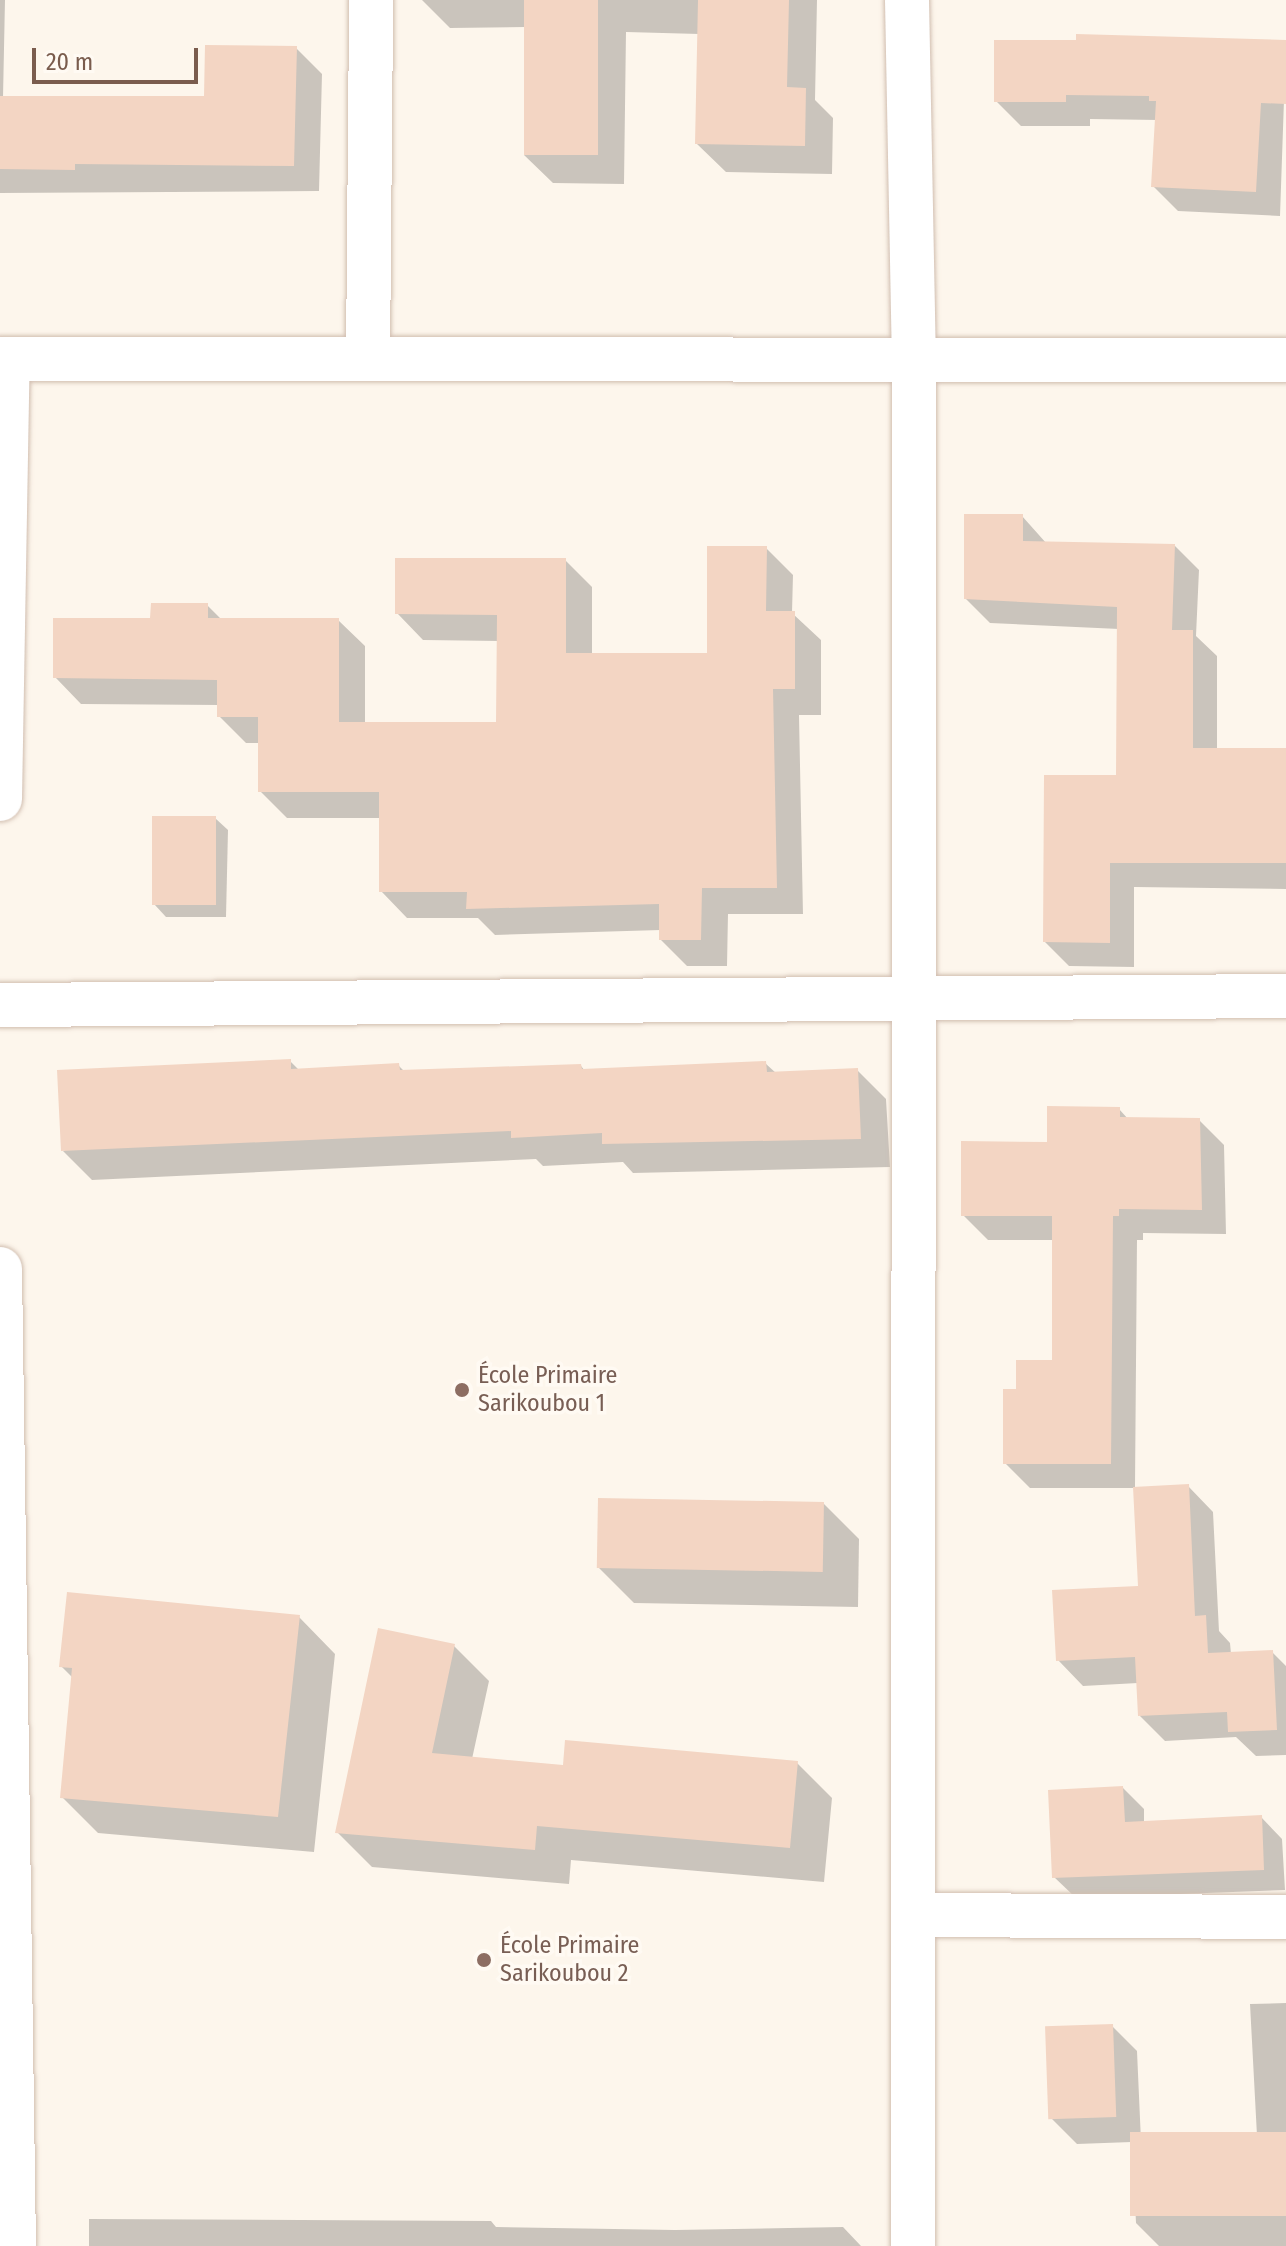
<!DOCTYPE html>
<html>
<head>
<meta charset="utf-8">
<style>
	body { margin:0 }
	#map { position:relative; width:1286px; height:2246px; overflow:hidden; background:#fdf6ec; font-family:"Fira Sans Condensed",sans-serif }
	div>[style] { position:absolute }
	.shadow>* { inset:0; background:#0003 }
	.building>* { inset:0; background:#f3d5c3; transform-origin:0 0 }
	.roads { filter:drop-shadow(0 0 2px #d1beb0) drop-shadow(0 0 2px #d1beb0) }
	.minor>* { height:44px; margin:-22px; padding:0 22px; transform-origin:22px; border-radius:22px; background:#fff }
	.dots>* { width:22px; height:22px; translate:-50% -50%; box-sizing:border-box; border:4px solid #fffaf3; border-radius:50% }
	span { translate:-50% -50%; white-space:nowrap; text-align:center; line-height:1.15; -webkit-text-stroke:7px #fffaf3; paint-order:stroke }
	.education-label { font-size:24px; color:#785e54 }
	.left { translate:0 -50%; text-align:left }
	.scale { position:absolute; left:32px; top:48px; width:166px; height:36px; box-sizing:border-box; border:4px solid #7a5c4d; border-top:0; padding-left:10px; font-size:24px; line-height:28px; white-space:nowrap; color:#7a5c4d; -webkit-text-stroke:6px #fffaf3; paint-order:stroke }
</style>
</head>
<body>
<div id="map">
	<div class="shadow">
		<i style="clip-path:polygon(0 0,5px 0,3px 98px,206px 98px,296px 48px,322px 74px,319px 191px,0 193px)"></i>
		<i style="clip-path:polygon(422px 0,817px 0,815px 100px,833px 118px,832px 174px,726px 172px,697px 144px,699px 34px,626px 32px,624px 184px,553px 183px,524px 155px,526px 27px,450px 28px)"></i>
		<i style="clip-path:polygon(1286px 42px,1280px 216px,1178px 211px,1153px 186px,1157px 120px,1090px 119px,1090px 126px,1021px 126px,996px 101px)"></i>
		<i style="clip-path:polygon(1022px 516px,1047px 544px,1175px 546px,1199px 570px,1196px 636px,1217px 656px,1217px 750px,1286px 748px,1286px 889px,1134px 887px,1134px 967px,1069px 966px,1045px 942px,1118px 777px,1119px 629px,990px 623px,966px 599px)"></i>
		<i style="clip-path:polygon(766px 548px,793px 575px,792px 613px,821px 640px,821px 715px,799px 715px,803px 914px,728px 914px,727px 966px,687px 966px,661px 940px,661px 930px,495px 935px,478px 918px,407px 918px,381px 891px,381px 818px,287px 818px,260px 791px,260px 743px,246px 743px,219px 716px,219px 705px,81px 704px,55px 677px,152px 620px,207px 605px,222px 620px,338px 620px,365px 646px,365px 724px,498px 724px,499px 641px,423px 640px,397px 613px,565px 560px,592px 587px,592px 655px,709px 655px)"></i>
		<i style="clip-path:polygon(215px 818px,228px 830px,226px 917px,166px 917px,154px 904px)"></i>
		<i style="clip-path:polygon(290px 1061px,299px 1070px,398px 1065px,404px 1071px,581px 1066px,585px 1071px,765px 1063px,777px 1074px,857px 1070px,886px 1099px,890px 1167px,633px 1173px,623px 1162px,543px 1166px,536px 1159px,92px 1180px,63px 1151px)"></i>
		<i style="clip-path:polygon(1119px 1109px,1129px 1120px,1199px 1120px,1224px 1145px,1226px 1234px,1143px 1233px,1143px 1240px,1137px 1240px,1135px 1488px,1030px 1488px,1005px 1463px,1018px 1391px,1054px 1362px,1054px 1240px,988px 1240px,963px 1215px,1049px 1144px)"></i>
		<i style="clip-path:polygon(1188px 1486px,1213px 1512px,1219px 1631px,1230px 1643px,1231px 1654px,1272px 1652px,1286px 1666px,1286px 1755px,1256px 1756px,1236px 1737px,1165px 1741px,1140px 1716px,1138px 1683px,1083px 1686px,1058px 1660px,1140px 1588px)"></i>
		<i style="clip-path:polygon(823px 1503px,859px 1539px,858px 1607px,634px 1603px,598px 1567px)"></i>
		<i style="clip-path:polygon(299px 1617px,335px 1654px,314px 1852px,98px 1833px,62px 1797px,73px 1678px,61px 1666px)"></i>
		<i style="clip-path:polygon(454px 1646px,489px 1681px,472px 1759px,565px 1767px,797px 1763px,832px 1798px,824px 1882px,571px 1860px,569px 1884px,372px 1867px,337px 1832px)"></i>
		<i style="clip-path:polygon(1123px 1788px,1144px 1809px,1144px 1823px,1261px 1817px,1282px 1839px,1285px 1890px,1076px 1898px,1054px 1877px)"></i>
		<i style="clip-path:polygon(1286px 2003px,1286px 2246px,1159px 2246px,1136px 2223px,1132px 2142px,1077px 2144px,1052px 2119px,1112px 2026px,1137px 2051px,1141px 2141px,1257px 2136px,1250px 2004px)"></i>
		<i style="clip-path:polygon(89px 2219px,491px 2221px,496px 2227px,675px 2230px,843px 2227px,861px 2246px,89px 2246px)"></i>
	</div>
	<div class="building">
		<i style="left:524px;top:0;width:74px;height:155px"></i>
		<i style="clip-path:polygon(698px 0,789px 0,787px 87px,806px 88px,805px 146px,695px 144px)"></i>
		<i style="clip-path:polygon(1076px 34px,1286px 40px,1286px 104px,1261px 103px,1256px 192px,1151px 187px,1156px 101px,1149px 101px,1149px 96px,1066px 95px,1066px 102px,994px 102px,994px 40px,1076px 40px)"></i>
		<i style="clip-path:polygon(205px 45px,297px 46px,294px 166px,75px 164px,75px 170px,0 169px,0 96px,204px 96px)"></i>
		<i style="clip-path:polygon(964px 514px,1023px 514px,1023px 541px,1175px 544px,1172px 630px,1193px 630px,1193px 748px,1286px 748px,1286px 863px,1110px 863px,1110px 943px,1043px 942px,1044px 775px,1116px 775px,1117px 607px,964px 599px)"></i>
		<i style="clip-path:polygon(707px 546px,767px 546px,766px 611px,795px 611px,795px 689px,773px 689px,777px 888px,702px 888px,701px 940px,659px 940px,659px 904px,466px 909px,467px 892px,379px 892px,379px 792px,258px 792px,258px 717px,217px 717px,217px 680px,53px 678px,53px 618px,150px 618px,151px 603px,208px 603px,208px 618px,339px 618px,339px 722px,496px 722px,497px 615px,395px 614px,395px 558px,566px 558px,566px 653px,707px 653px)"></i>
		<i style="left:152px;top:816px;width:64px;height:89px"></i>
		<i style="clip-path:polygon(291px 1059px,291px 1069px,399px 1063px,400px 1070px,581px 1064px,582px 1069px,766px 1061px,767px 1072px,858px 1068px,861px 1139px,602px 1144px,602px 1133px,511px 1138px,511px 1131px,61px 1151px,57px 1070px)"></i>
		<i style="clip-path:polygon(1047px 1106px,1120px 1107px,1120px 1117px,1200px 1118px,1202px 1210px,1119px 1209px,1119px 1216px,1113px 1216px,1111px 1464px,1003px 1464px,1003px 1389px,1016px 1389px,1016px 1360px,1052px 1360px,1052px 1216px,961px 1216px,961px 1141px,1047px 1142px)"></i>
		<i style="clip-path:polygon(1189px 1484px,1195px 1616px,1206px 1615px,1208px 1653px,1273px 1650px,1277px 1730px,1228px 1732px,1227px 1712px,1138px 1716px,1135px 1657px,1056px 1661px,1052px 1590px,1138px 1586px,1133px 1487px)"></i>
		<i style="left:598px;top:1498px;width:226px;height:70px;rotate:1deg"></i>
		<i style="clip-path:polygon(67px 1592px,300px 1615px,278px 1817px,60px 1798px,72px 1668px,59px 1667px)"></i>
		<i style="clip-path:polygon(378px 1628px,455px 1644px,432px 1753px,563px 1765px,565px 1740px,798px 1761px,790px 1848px,537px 1826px,535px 1850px,335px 1833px)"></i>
		<i style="clip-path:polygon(1123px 1786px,1125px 1822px,1262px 1815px,1264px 1870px,1052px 1878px,1048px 1790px)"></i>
		<i style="left:1113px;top:2024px;width:93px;height:68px;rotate:88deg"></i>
		<i style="left:1286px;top:2132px;width:84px;height:156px;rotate:90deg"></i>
	</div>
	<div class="roads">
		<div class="minor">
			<i style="left:907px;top:0;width:360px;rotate:88.9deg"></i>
			<i style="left:914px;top:360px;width:1886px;rotate:90.03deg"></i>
			<i style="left:0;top:359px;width:1286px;rotate:0.04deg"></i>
			<i style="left:368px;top:359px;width:359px;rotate:-89.5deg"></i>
			<i style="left:0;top:799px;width:440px;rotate:-89deg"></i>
			<i style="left:0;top:1005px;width:1286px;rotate:-0.4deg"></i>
			<i style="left:0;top:1269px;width:977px;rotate:89.18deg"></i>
			<i style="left:913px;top:1915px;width:373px;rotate:0.3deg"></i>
		</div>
	</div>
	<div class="dots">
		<i style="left:462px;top:1390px;background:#8d6e63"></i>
		<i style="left:484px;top:1960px;background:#8d6e63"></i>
	</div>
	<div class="education-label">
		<span class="left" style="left:478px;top:1390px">École Primaire<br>Sarikoubou 1</span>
		<span class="left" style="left:500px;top:1960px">École Primaire<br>Sarikoubou 2</span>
	</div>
	<div class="scale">20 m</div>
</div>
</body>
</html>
